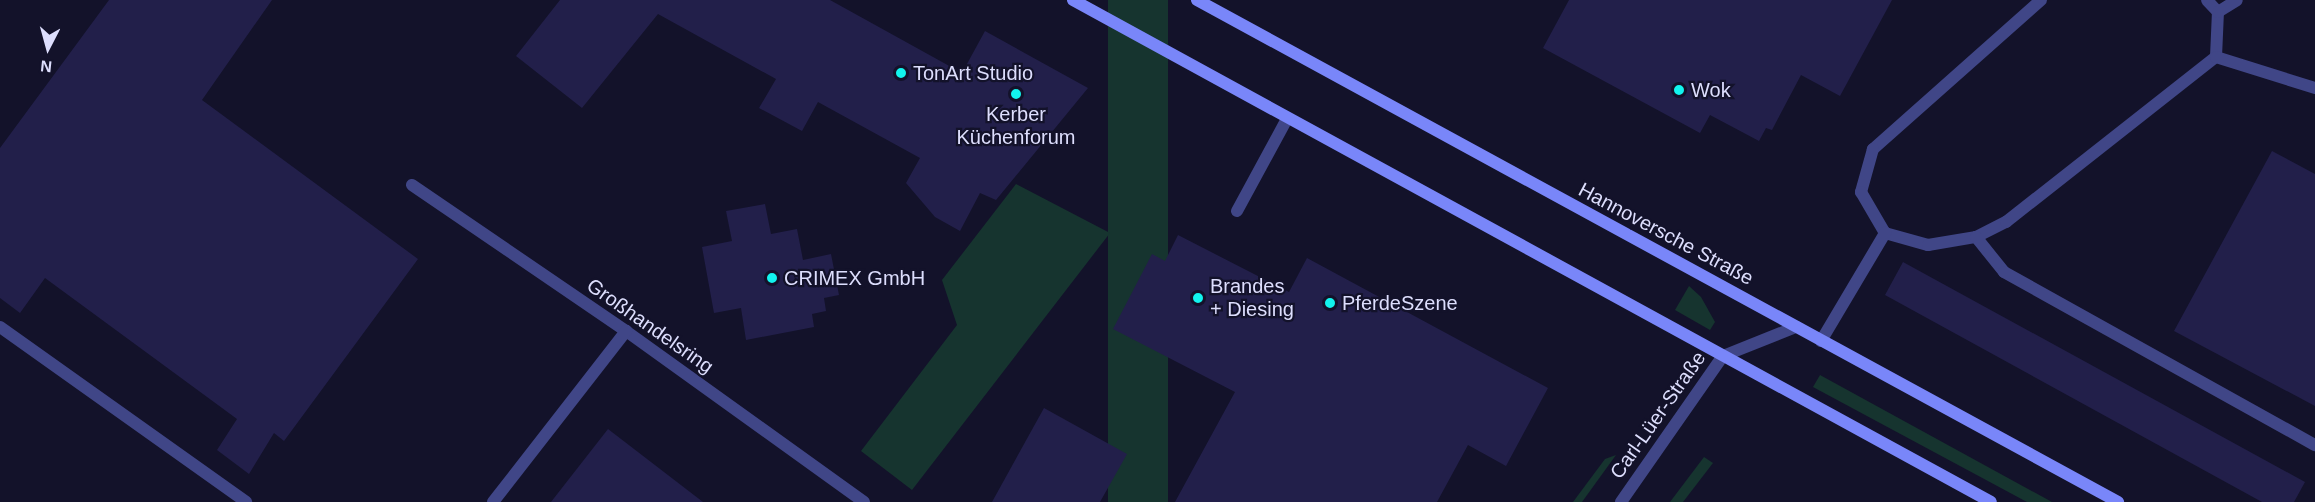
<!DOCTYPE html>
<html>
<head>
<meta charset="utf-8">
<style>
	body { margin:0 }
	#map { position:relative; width:2315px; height:502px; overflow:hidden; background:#13122a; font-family:Helvetica,sans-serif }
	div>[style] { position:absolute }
	.green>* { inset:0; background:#16342f; transform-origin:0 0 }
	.building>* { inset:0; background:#221f4a }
	.service>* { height:12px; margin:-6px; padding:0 6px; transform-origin:6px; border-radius:6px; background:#404687 }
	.minor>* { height:12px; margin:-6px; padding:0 6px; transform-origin:6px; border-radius:6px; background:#404687 }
	.secondary>* { height:12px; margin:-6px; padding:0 6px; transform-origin:6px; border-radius:6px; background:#7986f9 }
	.dots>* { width:16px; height:16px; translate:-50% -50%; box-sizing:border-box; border:3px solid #13122a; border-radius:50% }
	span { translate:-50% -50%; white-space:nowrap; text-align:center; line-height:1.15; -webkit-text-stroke:4.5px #13122a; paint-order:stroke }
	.poi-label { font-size:20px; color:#dddefd }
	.left { translate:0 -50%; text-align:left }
	.street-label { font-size:20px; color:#dddefd }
	.north { position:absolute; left:18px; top:18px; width:60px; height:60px; -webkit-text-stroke:4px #13122a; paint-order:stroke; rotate:186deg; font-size:16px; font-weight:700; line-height:24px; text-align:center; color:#dddefd }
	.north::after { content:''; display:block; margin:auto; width:21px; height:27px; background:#dddefd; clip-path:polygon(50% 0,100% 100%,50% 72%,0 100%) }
</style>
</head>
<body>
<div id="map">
	<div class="green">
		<i style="left:1108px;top:0;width:60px;height:634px"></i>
		<i style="clip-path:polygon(1016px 184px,1110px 233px,912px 490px,861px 451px,957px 325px,942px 280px)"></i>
		<i style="clip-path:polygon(1689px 286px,1701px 297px,1715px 322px,1710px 330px,1675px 310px)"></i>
		<i style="clip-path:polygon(1820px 375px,2052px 502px,2027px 502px,1813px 387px)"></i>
		<i style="clip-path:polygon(1616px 455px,1582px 502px,1573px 502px,1605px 459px)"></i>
		<i style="clip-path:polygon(1704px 457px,1713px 463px,1683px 502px,1670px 502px)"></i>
	</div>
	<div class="building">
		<i style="clip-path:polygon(109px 0,272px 0,202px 100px,418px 259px,284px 441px,274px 433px,249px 474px,217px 450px,237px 419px,45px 278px,20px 313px,0 298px,0 148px)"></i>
		<i style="clip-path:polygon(560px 0,830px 0,962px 73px,985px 31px,1088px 88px,996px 200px,980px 193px,960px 231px,935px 217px,906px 183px,920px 158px,818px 102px,802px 131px,759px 108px,776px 79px,658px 14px,582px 108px,516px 56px)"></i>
		<i style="clip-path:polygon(1569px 0,1892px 0,1840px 96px,1801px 75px,1772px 130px,1766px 128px,1759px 141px,1710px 115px,1700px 133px,1543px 48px)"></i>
		<i style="clip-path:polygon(2272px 151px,2315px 174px,2315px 406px,2174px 331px)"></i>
		<i style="clip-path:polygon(765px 204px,771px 234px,797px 229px,803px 260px,831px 254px,839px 295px,824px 298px,826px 311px,812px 314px,814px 327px,746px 340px,741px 308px,714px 313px,702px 247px,732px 241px,726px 211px)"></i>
		<i style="clip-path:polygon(1178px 235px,1289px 292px,1307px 258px,1548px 388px,1506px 466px,1468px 445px,1437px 502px,1175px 502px,1235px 392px,1113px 329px,1152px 254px,1165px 261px)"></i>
		<i style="clip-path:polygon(1903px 262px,2305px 482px,2294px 502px,2262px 502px,1885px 295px)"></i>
		<i style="clip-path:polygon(1044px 408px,1127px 454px,1100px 502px,992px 502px)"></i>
		<i style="clip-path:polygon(608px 429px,703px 502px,551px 502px)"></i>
	</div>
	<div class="service">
		<i style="left:2041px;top:0;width:225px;rotate:138.4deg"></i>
		<i style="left:1873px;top:149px;width:45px;rotate:105.6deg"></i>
		<i style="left:1861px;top:192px;width:48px;rotate:59.7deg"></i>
		<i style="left:1885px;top:233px;width:45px;rotate:15.6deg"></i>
		<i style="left:1928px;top:245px;width:49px;rotate:-9.5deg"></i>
		<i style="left:1976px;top:237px;width:34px;rotate:-27deg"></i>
		<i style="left:2006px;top:222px;width:267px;rotate:-38.2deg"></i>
		<i style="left:2216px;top:57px;width:45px;rotate:-87.5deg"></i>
		<i style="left:2218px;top:12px;width:16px;rotate:-133deg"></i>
		<i style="left:2218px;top:12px;width:22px;rotate:-32deg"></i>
		<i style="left:2216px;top:57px;width:104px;rotate:17.4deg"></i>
		<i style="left:1237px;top:211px;width:105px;rotate:-61.5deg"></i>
		<i style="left:1976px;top:237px;width:45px;rotate:51.3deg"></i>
		<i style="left:2004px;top:272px;width:356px;rotate:29.1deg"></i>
		<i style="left:0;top:327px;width:302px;rotate:35.4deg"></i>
		<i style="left:1821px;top:341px;width:126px;rotate:-59.3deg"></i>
	</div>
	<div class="minor">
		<i style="left:412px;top:185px;width:259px;rotate:34.3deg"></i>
		<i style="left:626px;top:331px;width:293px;rotate:35.7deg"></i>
		<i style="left:493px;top:502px;width:217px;rotate:-52.1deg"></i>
		<i style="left:1621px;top:502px;width:178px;rotate:-55.1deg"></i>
		<i style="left:1723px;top:356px;width:79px;rotate:-21.7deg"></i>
	</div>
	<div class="secondary">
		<i style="left:1073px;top:0;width:1046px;rotate:28.67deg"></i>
		<i style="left:1197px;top:0;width:1049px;rotate:28.59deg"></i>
	</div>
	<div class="dots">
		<i style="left:901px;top:73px;background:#12f4ee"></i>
		<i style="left:1679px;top:90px;background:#12f4ee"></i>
		<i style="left:1016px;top:94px;background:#12f4ee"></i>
		<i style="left:772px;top:278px;background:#12f4ee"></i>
		<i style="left:1198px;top:298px;background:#12f4ee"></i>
		<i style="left:1330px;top:303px;background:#12f4ee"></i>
	</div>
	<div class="poi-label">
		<span class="left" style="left:913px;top:73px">TonArt Studio</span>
		<span class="left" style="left:1691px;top:90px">Wok</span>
		<span style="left:1016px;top:126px">Kerber<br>Küchenforum</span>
		<span class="left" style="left:784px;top:278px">CRIMEX GmbH</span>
		<span class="left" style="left:1210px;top:298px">Brandes<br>+ Diesing</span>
		<span class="left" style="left:1342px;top:303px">PferdeSzene</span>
	</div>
	<div class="street-label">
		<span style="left:1666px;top:234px;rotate:28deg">Hannoversche Straße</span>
		<span style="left:650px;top:326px;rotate:35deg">Großhandelsring</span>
		<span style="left:1658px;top:415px;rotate:-55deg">Carl-Lüer-Straße</span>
	</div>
	<div class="north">N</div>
</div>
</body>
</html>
